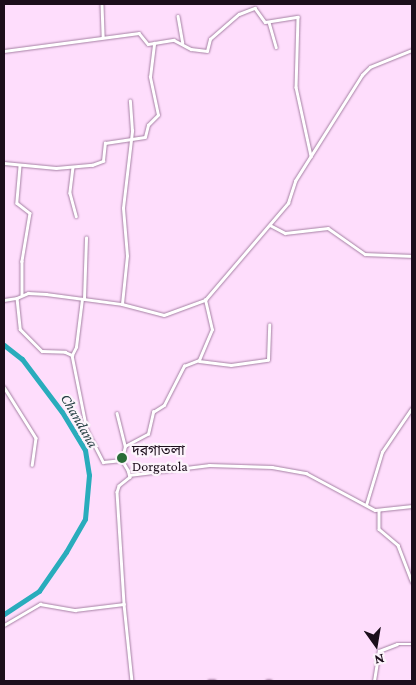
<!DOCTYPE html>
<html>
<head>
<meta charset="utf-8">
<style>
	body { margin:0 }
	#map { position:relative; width:416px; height:685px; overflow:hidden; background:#feddfc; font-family:"Crimson Pro","Noto Sans Bengali",serif }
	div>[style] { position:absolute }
	.river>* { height:5px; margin:-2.5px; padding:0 2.5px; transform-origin:2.5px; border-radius:2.5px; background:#29acbc }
	.roads { filter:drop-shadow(0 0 1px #a680a4) drop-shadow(0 0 1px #a680a4) }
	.street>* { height:2.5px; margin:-1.25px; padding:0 1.25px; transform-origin:1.25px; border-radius:1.25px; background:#fff }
	.dots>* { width:14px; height:14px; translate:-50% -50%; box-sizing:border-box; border:2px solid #fcf3fb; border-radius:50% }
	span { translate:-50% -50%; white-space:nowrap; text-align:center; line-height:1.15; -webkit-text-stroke:4.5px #fcf3fb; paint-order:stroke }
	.poi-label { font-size:14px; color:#1c0e1b }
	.left { translate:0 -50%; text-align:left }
	.water-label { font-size:15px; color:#274145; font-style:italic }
	.frame { position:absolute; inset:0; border:5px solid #1c0e1b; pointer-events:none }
	.north { position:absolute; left:351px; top:620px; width:50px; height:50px; -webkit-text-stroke:4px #fcf3fb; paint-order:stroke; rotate:167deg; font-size:14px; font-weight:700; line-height:20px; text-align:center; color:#1c0e1b }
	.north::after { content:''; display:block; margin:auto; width:18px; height:22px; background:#1c0e1b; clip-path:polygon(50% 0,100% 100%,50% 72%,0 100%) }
</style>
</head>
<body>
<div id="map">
	<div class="river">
		<i style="left:4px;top:345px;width:23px;rotate:38deg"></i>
		<i style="left:22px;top:359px;width:66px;rotate:53deg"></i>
		<i style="left:62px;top:412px;width:44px;rotate:58.8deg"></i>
		<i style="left:85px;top:450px;width:25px;rotate:81deg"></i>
		<i style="left:89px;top:475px;width:44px;rotate:95.2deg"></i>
		<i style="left:85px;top:519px;width:38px;rotate:120deg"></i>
		<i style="left:66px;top:552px;width:47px;rotate:124.7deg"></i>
		<i style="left:39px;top:591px;width:42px;rotate:146.7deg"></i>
	</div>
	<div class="roads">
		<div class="street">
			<i style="left:102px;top:4px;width:33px;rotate:88deg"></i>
			<i style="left:178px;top:16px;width:27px;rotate:80deg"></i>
			<i style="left:269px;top:22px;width:26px;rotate:74deg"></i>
			<i style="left:4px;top:51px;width:136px;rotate:-7.6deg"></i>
			<i style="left:139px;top:33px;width:14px;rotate:51deg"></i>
			<i style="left:148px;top:44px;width:26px;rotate:-9deg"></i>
			<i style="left:174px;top:40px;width:19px;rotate:28deg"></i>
			<i style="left:191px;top:49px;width:16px;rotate:7deg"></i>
			<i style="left:207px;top:51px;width:12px;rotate:-76deg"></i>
			<i style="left:210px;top:39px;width:38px;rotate:-41deg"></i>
			<i style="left:239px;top:14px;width:17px;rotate:-21deg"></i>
			<i style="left:255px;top:8px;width:17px;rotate:54deg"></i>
			<i style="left:265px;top:22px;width:33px;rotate:-9deg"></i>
			<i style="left:298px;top:17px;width:70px;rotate:91.6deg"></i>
			<i style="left:296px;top:87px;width:71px;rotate:77.7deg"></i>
			<i style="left:4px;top:163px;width:52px;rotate:5.5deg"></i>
			<i style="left:56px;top:168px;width:36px;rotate:-5deg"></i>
			<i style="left:92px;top:165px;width:12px;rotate:-20deg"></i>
			<i style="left:103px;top:161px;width:18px;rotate:-84deg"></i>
			<i style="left:105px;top:143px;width:40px;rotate:-8.5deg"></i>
			<i style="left:145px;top:137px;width:12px;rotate:-76deg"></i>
			<i style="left:148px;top:125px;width:14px;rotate:-45deg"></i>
			<i style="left:158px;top:115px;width:39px;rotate:-102deg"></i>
			<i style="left:150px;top:77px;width:34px;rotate:-83deg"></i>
			<i style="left:20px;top:166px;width:37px;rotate:95deg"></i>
			<i style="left:17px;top:203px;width:16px;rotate:38deg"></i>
			<i style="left:30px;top:213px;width:49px;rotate:99.5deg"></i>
			<i style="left:22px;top:261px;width:33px;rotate:90deg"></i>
			<i style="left:73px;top:167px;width:26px;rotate:97deg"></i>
			<i style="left:70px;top:193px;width:24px;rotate:75deg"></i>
			<i style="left:270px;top:225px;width:17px;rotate:28deg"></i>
			<i style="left:285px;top:233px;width:43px;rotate:-6.6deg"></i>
			<i style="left:328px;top:228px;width:45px;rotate:35.1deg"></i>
			<i style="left:365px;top:254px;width:47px;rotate:2.4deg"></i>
			<i style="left:17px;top:298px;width:12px;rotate:-24deg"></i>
			<i style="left:28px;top:293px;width:18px;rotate:3deg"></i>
			<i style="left:46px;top:294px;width:77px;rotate:7.5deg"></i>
			<i style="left:122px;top:304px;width:43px;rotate:14.7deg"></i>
			<i style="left:164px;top:315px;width:44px;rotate:-20.1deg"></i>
			<i style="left:205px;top:300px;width:128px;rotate:-49.4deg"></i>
			<i style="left:288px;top:203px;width:23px;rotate:-72deg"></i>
			<i style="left:295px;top:181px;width:125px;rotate:-57.7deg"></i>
			<i style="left:362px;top:75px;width:11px;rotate:-45deg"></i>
			<i style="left:370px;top:67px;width:45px;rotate:-22deg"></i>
			<i style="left:84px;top:299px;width:61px;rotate:-88.1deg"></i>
			<i style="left:4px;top:300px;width:13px;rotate:-9deg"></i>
			<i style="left:17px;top:298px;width:31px;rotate:84deg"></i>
			<i style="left:20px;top:329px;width:31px;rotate:45deg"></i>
			<i style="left:42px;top:351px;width:23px;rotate:2deg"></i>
			<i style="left:65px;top:352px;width:8px;rotate:23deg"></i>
			<i style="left:72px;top:355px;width:76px;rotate:78.7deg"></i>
			<i style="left:87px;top:430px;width:36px;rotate:63deg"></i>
			<i style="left:103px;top:462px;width:19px;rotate:-6deg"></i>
			<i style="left:122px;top:460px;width:12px;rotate:59deg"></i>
			<i style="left:128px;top:470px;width:7px;rotate:74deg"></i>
			<i style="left:130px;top:477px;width:14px;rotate:141deg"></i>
			<i style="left:119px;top:486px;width:6px;rotate:108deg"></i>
			<i style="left:117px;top:492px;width:112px;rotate:86.4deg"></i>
			<i style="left:124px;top:604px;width:77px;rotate:84.1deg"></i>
			<i style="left:122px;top:304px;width:48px;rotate:-84.1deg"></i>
			<i style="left:127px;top:256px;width:48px;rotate:-94.8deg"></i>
			<i style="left:123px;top:208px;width:78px;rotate:-83.3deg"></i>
			<i style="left:132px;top:131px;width:30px;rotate:-94deg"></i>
			<i style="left:72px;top:355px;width:9px;rotate:-63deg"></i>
			<i style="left:76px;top:347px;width:48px;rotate:-82.9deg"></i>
			<i style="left:199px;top:361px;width:32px;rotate:7deg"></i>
			<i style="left:231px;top:365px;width:37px;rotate:-8deg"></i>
			<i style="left:268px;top:360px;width:35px;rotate:-88deg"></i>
			<i style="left:4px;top:387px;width:60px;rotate:57.9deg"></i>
			<i style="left:36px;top:438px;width:27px;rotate:98deg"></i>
			<i style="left:117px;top:413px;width:34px;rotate:76deg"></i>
			<i style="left:122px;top:459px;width:13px;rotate:-77deg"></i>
			<i style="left:125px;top:446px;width:26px;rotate:-28deg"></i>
			<i style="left:148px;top:434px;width:23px;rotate:-77deg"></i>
			<i style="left:153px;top:412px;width:13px;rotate:-32deg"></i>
			<i style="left:164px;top:405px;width:44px;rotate:-62.9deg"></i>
			<i style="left:184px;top:366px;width:16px;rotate:-22deg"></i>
			<i style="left:199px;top:360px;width:33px;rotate:-67deg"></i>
			<i style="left:212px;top:330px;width:31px;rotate:-103deg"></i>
			<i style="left:129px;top:475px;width:81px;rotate:-7.1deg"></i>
			<i style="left:209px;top:465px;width:63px;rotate:1.8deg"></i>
			<i style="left:272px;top:467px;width:35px;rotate:10deg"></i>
			<i style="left:306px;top:473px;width:78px;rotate:28.2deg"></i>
			<i style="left:375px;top:510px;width:37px;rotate:-6deg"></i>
			<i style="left:366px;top:505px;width:55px;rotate:-73.2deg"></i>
			<i style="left:382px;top:452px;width:53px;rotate:-55.7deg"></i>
			<i style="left:379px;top:511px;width:18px;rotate:90deg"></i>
			<i style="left:379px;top:529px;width:25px;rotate:40deg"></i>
			<i style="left:398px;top:545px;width:39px;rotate:69deg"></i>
			<i style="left:4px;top:625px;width:42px;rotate:-30.3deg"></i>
			<i style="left:40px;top:604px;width:36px;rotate:10deg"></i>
			<i style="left:75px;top:610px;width:49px;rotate:-7deg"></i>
			<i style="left:209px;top:681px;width:6px"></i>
			<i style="left:267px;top:681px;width:4px"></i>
			<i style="left:374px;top:681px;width:30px;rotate:-81deg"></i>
			<i style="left:379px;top:651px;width:19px;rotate:-21deg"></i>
			<i style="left:397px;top:644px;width:15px"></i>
		</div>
	</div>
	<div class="dots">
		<i style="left:122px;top:458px;background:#296c37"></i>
	</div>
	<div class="poi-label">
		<span class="left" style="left:132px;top:458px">দরগাতলা<br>Dorgatola</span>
	</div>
	<div class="water-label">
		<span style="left:79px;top:421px;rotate:60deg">Chandana</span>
	</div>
	<div class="frame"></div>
	<div class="north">N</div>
</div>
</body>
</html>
